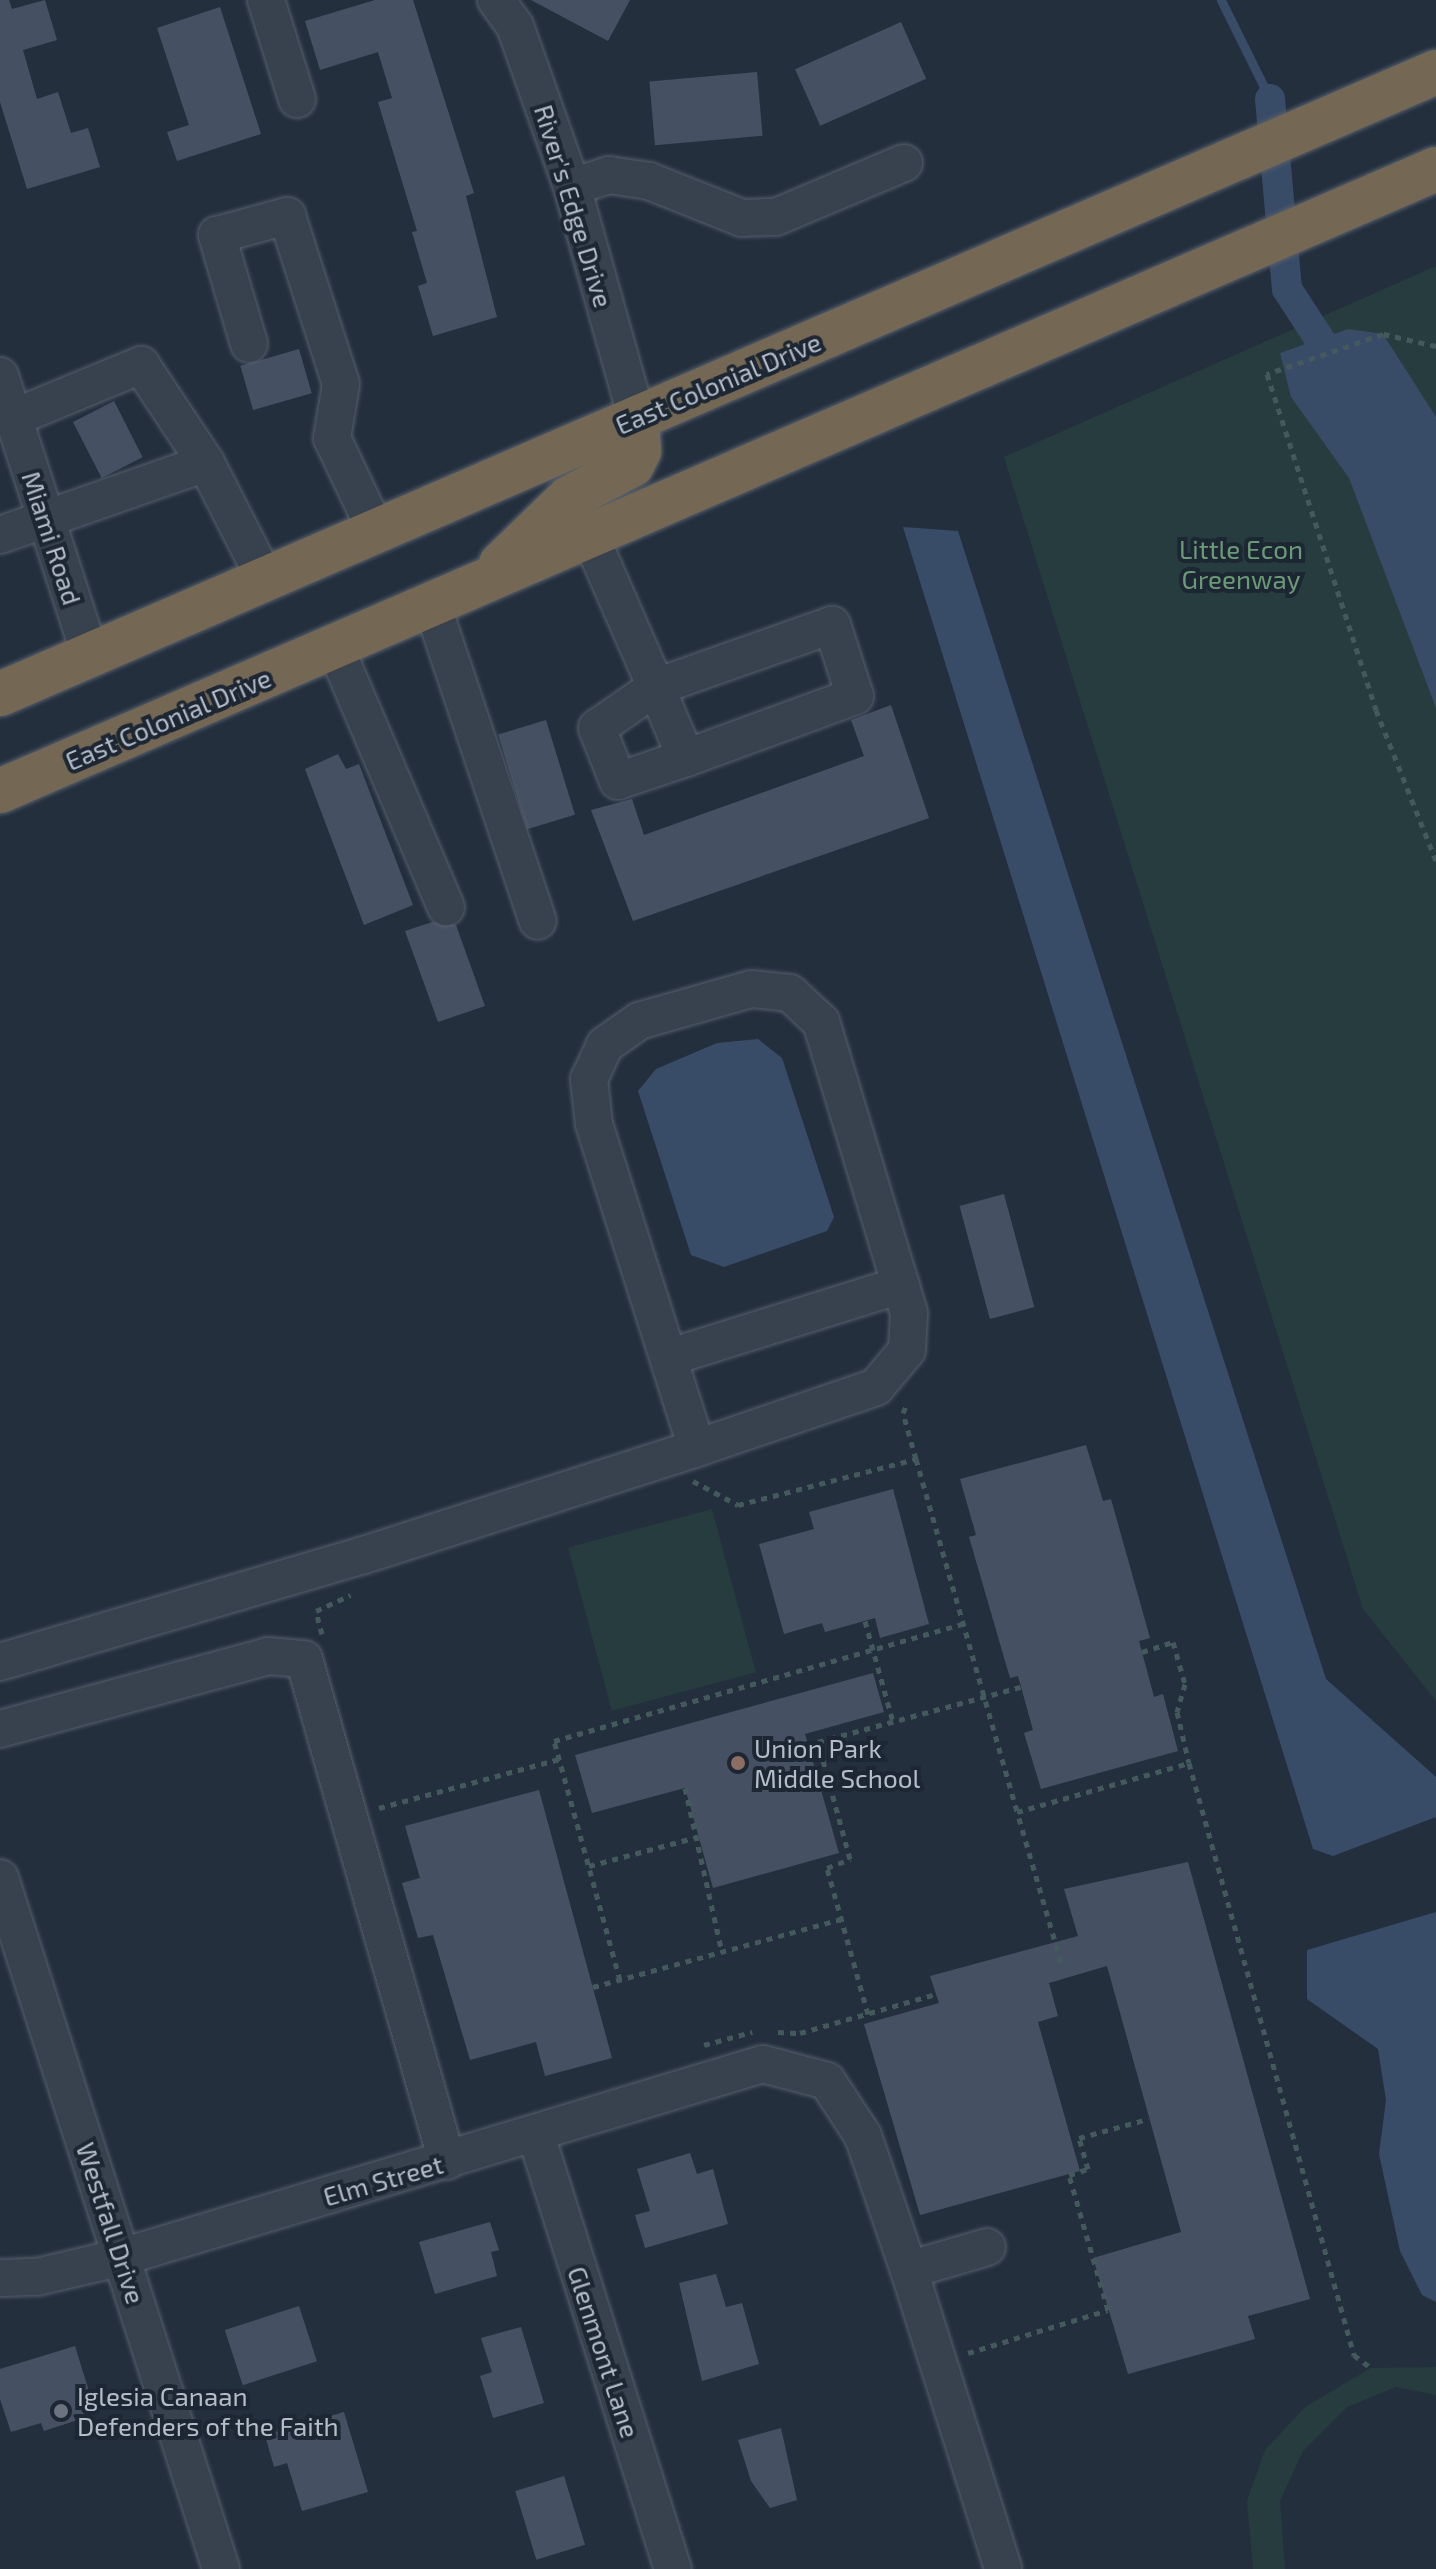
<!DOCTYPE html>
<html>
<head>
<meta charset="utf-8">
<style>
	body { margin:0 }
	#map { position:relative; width:1436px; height:2569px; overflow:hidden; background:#242f3e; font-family:"Exo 2",sans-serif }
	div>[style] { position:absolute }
	.green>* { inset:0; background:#263c3f; transform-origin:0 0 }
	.water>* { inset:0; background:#394c67 }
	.stream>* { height:9px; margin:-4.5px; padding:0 4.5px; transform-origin:4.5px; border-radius:4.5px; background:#394c67 }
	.canal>* { height:30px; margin:-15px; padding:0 15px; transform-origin:15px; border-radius:15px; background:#394c67 }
	.building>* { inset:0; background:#455162; transform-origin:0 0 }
	.path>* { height:5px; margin-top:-2.5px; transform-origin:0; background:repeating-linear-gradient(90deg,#44595c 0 6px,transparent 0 12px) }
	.roads { filter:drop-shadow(0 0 2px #565f6c) drop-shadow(0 0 2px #565f6c) }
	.minor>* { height:36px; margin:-18px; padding:0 18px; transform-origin:18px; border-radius:18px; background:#38414e }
	.highway>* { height:44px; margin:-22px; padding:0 22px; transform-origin:22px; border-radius:22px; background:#746855 }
	.dots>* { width:22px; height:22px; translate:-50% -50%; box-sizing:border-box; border:4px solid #1d2633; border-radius:50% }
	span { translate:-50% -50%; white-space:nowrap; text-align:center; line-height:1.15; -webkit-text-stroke:8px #1d2633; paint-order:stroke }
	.street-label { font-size:26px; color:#b4bcc9 }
	.park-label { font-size:26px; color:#6b9a76 }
	.poi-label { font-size:26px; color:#b4bcc9 }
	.left { translate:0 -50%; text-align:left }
</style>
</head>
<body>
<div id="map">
	<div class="green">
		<i style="clip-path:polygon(1436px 266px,1436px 1701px,1363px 1609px,1004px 457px)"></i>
		<i style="left:712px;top:1509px;width:169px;height:149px;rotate:75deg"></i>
		<i style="clip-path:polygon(1436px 2367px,1436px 2395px,1396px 2387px,1347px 2407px,1303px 2451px,1280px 2501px,1285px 2569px,1253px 2569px,1247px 2501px,1265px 2450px,1305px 2407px,1371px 2368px)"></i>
	</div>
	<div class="water">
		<i style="clip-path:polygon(1348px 329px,1383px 334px,1436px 417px,1436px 708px,1349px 478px,1291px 397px,1280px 353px)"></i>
		<i style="clip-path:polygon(903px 527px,958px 531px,1326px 1679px,1436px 1777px,1436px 1817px,1333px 1856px,1313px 1849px)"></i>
		<i style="clip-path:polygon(758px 1039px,782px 1058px,834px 1217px,827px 1231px,724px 1267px,691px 1255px,638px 1091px,656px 1069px,717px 1043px)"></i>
		<i style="clip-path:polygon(1436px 1912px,1436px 2302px,1422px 2295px,1400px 2251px,1379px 2154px,1386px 2100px,1378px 2049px,1307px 1999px,1307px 1950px)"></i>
	</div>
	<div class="stream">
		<i style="left:1221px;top:0;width:110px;rotate:63.7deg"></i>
	</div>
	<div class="canal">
		<i style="left:1270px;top:99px;width:191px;rotate:84.9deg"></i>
		<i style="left:1287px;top:289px;width:99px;rotate:57deg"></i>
	</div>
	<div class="building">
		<i style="clip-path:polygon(0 0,9px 0,12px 9px,45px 0,57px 40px,23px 50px,37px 99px,58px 92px,71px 133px,88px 128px,100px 167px,27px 189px,0 102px)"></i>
		<i style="clip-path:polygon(375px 0,413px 0,474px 193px,466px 196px,497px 317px,433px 336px,418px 286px,427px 283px,412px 232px,417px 231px,378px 102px,392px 98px,378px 52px,320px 70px,305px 21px)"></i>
		<i style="clip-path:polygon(531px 0,630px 0,608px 41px)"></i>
		<i style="clip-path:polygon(220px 7px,261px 134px,177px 161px,167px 132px,189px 125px,157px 28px)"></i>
		<i style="left:901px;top:22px;width:62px;height:116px;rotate:66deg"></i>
		<i style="left:757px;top:72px;width:64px;height:108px;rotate:85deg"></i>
		<i style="left:299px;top:349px;width:46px;height:61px;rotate:74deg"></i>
		<i style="left:114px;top:401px;width:63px;height:46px;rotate:63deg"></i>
		<i style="clip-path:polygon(891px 705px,929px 818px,633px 921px,591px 810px,632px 799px,644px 835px,864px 756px,851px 720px)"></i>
		<i style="left:546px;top:720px;width:99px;height:50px;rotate:73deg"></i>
		<i style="clip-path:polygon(338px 754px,346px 769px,359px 764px,413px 905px,364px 925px,305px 769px)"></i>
		<i style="clip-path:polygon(432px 922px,456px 925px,485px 1006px,438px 1022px,405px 931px)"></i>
		<i style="left:1004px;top:1194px;width:117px;height:46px;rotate:75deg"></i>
		<i style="clip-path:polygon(1086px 1445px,1103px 1501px,1111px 1499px,1150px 1638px,1139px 1641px,1154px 1697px,1163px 1694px,1178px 1751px,1041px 1789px,1024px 1733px,1033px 1730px,1018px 1676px,1010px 1678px,969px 1537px,976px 1535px,960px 1479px)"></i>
		<i style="clip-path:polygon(893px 1489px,929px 1624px,880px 1638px,875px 1618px,825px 1632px,822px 1623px,784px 1634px,759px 1544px,814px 1529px,809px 1512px)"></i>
		<i style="clip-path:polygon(873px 1673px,884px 1712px,805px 1734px,839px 1853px,713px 1888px,685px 1788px,592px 1813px,575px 1755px)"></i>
		<i style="clip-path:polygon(539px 1790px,612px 2058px,545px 2076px,536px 2042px,470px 2060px,433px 1935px,418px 1938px,402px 1883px,420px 1878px,405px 1826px)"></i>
		<i style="clip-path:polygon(1188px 1862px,1310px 2299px,1248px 2316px,1255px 2339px,1128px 2374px,1093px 2258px,1181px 2232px,1107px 1966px,1049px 1983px,1058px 2016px,1038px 2022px,1080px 2171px,920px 2215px,864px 2024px,939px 2003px,930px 1976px,1078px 1936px,1064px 1889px)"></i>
		<i style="clip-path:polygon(690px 2153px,697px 2174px,713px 2169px,728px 2224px,645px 2248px,635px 2215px,650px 2211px,637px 2169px)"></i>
		<i style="clip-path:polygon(490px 2222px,499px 2250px,491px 2252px,497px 2276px,435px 2294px,419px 2242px)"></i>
		<i style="clip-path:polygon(716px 2274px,726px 2307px,742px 2303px,759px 2364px,702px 2381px,679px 2283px)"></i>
		<i style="left:299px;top:2306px;width:58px;height:78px;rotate:72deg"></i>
		<i style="clip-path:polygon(521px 2327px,544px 2403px,493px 2418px,480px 2376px,492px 2372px,481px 2338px)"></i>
		<i style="clip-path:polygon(75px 2346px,96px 2414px,44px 2431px,41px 2423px,11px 2432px,0 2399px,0 2369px)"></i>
		<i style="clip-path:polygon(344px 2412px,368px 2492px,302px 2511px,287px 2463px,274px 2467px,265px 2435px)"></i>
		<i style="clip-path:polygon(781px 2428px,797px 2500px,770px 2508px,751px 2481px,738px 2440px)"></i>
		<i style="left:564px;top:2476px;width:72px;height:51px;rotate:73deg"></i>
	</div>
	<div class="path">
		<i style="left:1436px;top:346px;width:54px;rotate:-167.2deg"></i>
		<i style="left:1383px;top:334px;width:123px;rotate:161deg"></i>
		<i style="left:1267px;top:374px;width:353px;rotate:72deg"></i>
		<i style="left:1376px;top:710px;width:162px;rotate:68.3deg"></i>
		<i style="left:916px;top:1459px;width:367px;rotate:74deg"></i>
		<i style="left:693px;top:1481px;width:51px;rotate:28.1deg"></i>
		<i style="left:738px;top:1505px;width:184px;rotate:-14.5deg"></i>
		<i style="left:916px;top:1459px;width:48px;rotate:-105.8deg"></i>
		<i style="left:903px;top:1413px;width:12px;rotate:-66deg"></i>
		<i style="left:865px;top:1621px;width:105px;rotate:74.5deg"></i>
		<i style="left:322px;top:1634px;width:24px;rotate:-105deg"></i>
		<i style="left:316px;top:1611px;width:38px;rotate:-25deg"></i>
		<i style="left:1142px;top:1652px;width:33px;rotate:-18deg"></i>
		<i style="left:1173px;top:1642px;width:44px;rotate:74.1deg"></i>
		<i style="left:1185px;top:1684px;width:29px;rotate:106deg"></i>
		<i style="left:1177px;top:1712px;width:52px;rotate:76.8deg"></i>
		<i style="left:1189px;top:1763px;width:615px;rotate:74.43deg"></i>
		<i style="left:1354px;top:2355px;width:21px;rotate:37deg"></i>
		<i style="left:685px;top:1788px;width:168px;rotate:77.3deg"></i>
		<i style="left:379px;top:1808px;width:187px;rotate:-15.2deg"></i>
		<i style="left:589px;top:1866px;width:112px;rotate:-15deg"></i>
		<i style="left:1061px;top:1962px;width:156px;rotate:-106.3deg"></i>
		<i style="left:1017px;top:1812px;width:179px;rotate:-15.9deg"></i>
		<i style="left:620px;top:1980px;width:248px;rotate:-105.4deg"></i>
		<i style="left:554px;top:1741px;width:425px;rotate:-16deg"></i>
		<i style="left:593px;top:1987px;width:257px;rotate:-15.3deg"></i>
		<i style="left:868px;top:2014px;width:152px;rotate:-105.7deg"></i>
		<i style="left:827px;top:1868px;width:25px;rotate:-21deg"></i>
		<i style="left:850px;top:1859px;width:121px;rotate:-105.3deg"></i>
		<i style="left:818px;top:1742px;width:210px;rotate:-15.2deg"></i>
		<i style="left:778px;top:2032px;width:22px;rotate:3deg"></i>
		<i style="left:800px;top:2033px;width:141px;rotate:-16deg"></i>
		<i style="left:704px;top:2045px;width:50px;rotate:-15.2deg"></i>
		<i style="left:968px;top:2353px;width:146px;rotate:-17.1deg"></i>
		<i style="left:1108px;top:2310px;width:141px;rotate:-106.1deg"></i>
		<i style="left:1069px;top:2175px;width:20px;rotate:-18deg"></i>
		<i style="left:1088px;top:2169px;width:32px;rotate:-106deg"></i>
		<i style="left:1079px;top:2138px;width:72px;rotate:-15.4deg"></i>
	</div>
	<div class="roads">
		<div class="minor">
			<i style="left:266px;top:0;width:104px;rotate:72.6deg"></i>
			<i style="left:496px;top:0;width:32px;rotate:54deg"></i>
			<i style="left:515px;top:26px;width:171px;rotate:70.5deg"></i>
			<i style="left:572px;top:187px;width:240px;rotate:74.3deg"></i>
			<i style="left:572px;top:187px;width:39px;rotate:-18deg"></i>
			<i style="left:609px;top:175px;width:40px;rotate:8.5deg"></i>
			<i style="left:649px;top:181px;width:100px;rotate:21.7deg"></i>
			<i style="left:742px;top:218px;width:34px;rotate:-2deg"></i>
			<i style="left:776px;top:217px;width:139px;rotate:-22.9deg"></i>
			<i style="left:249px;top:344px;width:114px;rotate:-106.4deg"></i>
			<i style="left:217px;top:235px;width:73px;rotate:-15.2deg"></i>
			<i style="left:287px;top:216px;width:176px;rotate:72.2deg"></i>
			<i style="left:341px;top:384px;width:55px;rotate:99.5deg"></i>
			<i style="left:332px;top:438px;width:103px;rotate:64.7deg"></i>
			<i style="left:0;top:376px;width:292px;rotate:72.1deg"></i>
			<i style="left:13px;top:418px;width:139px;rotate:-22.5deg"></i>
			<i style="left:141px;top:365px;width:118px;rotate:56.4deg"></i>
			<i style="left:0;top:535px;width:218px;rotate:-19.3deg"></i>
			<i style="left:206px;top:463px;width:130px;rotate:63deg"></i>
			<i style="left:590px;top:536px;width:165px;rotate:66.4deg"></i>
			<i style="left:656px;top:687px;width:77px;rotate:67.1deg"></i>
			<i style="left:686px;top:758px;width:180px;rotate:-20.1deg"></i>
			<i style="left:855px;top:696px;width:75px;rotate:-107.9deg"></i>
			<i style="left:832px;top:625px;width:187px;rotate:160.6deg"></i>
			<i style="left:656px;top:687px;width:72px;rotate:145.2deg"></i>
			<i style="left:597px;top:728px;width:57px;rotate:68.4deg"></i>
			<i style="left:618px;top:781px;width:72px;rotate:-18.7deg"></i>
			<i style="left:432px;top:605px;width:333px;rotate:71.5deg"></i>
			<i style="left:335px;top:647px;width:283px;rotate:66.9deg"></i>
			<i style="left:670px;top:1357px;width:242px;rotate:-17.3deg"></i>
			<i style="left:0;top:1662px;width:379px;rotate:-16.4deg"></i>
			<i style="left:364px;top:1555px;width:350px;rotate:-17.8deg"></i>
			<i style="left:697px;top:1448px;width:189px;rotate:-18.8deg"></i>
			<i style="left:876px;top:1387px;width:48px;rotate:-50deg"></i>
			<i style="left:907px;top:1350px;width:37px;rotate:-87deg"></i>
			<i style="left:909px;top:1313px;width:304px;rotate:-106.8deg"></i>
			<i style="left:821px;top:1022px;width:42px;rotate:-136.9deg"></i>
			<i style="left:790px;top:993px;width:39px;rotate:-174deg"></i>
			<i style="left:751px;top:989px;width:116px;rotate:164.1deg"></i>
			<i style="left:639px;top:1021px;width:42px;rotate:144.8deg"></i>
			<i style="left:605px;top:1045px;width:38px;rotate:115deg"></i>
			<i style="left:589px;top:1079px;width:45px;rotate:83.7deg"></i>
			<i style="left:594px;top:1124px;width:340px;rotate:72.4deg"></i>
			<i style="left:0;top:1729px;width:278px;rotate:-15.2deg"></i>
			<i style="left:268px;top:1656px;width:36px;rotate:5deg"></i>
			<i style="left:304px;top:1659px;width:522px;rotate:74.1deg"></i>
			<i style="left:0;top:1878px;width:725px;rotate:72.26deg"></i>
			<i style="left:536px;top:2135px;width:455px;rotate:72.5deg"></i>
			<i style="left:987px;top:2247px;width:81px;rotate:163.6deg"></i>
			<i style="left:909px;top:2270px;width:313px;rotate:72.5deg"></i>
			<i style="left:0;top:2278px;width:37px;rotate:-2deg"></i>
			<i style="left:37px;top:2277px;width:87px;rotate:-13.2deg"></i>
			<i style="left:122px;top:2257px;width:669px;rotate:-16.76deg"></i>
			<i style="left:763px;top:2064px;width:66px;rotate:14.9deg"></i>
			<i style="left:827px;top:2081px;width:66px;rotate:56.8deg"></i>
			<i style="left:863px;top:2136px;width:142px;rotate:71.1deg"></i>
		</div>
		<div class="highway">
			<i style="left:501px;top:564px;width:95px;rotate:-44.1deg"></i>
			<i style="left:569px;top:498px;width:71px;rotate:-27.6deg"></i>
			<i style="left:632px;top:465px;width:16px;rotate:-63deg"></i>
			<i style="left:639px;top:451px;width:33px;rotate:-93deg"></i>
			<i style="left:0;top:694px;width:1565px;rotate:-23.42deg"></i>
			<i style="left:0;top:791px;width:1565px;rotate:-23.42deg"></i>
		</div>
	</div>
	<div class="dots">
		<i style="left:738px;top:1763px;background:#8d6e63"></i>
		<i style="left:61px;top:2411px;background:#6b7280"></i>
	</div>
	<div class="street-label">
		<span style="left:574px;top:206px;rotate:73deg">River's Edge Drive</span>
		<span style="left:718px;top:383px;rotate:-23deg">East Colonial Drive</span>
		<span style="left:52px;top:538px;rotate:72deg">Miami Road</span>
		<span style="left:168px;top:719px;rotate:-23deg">East Colonial Drive</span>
		<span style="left:383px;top:2180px;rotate:-16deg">Elm Street</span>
		<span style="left:111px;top:2223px;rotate:72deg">Westfall Drive</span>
		<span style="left:604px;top:2352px;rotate:72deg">Glenmont Lane</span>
	</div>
	<div class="park-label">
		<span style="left:1241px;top:564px">Little Econ<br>Greenway</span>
	</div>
	<div class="poi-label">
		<span class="left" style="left:754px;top:1763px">Union Park<br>Middle School</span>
		<span class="left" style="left:77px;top:2411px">Iglesia Canaan<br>Defenders of the Faith</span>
	</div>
</div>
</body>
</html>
